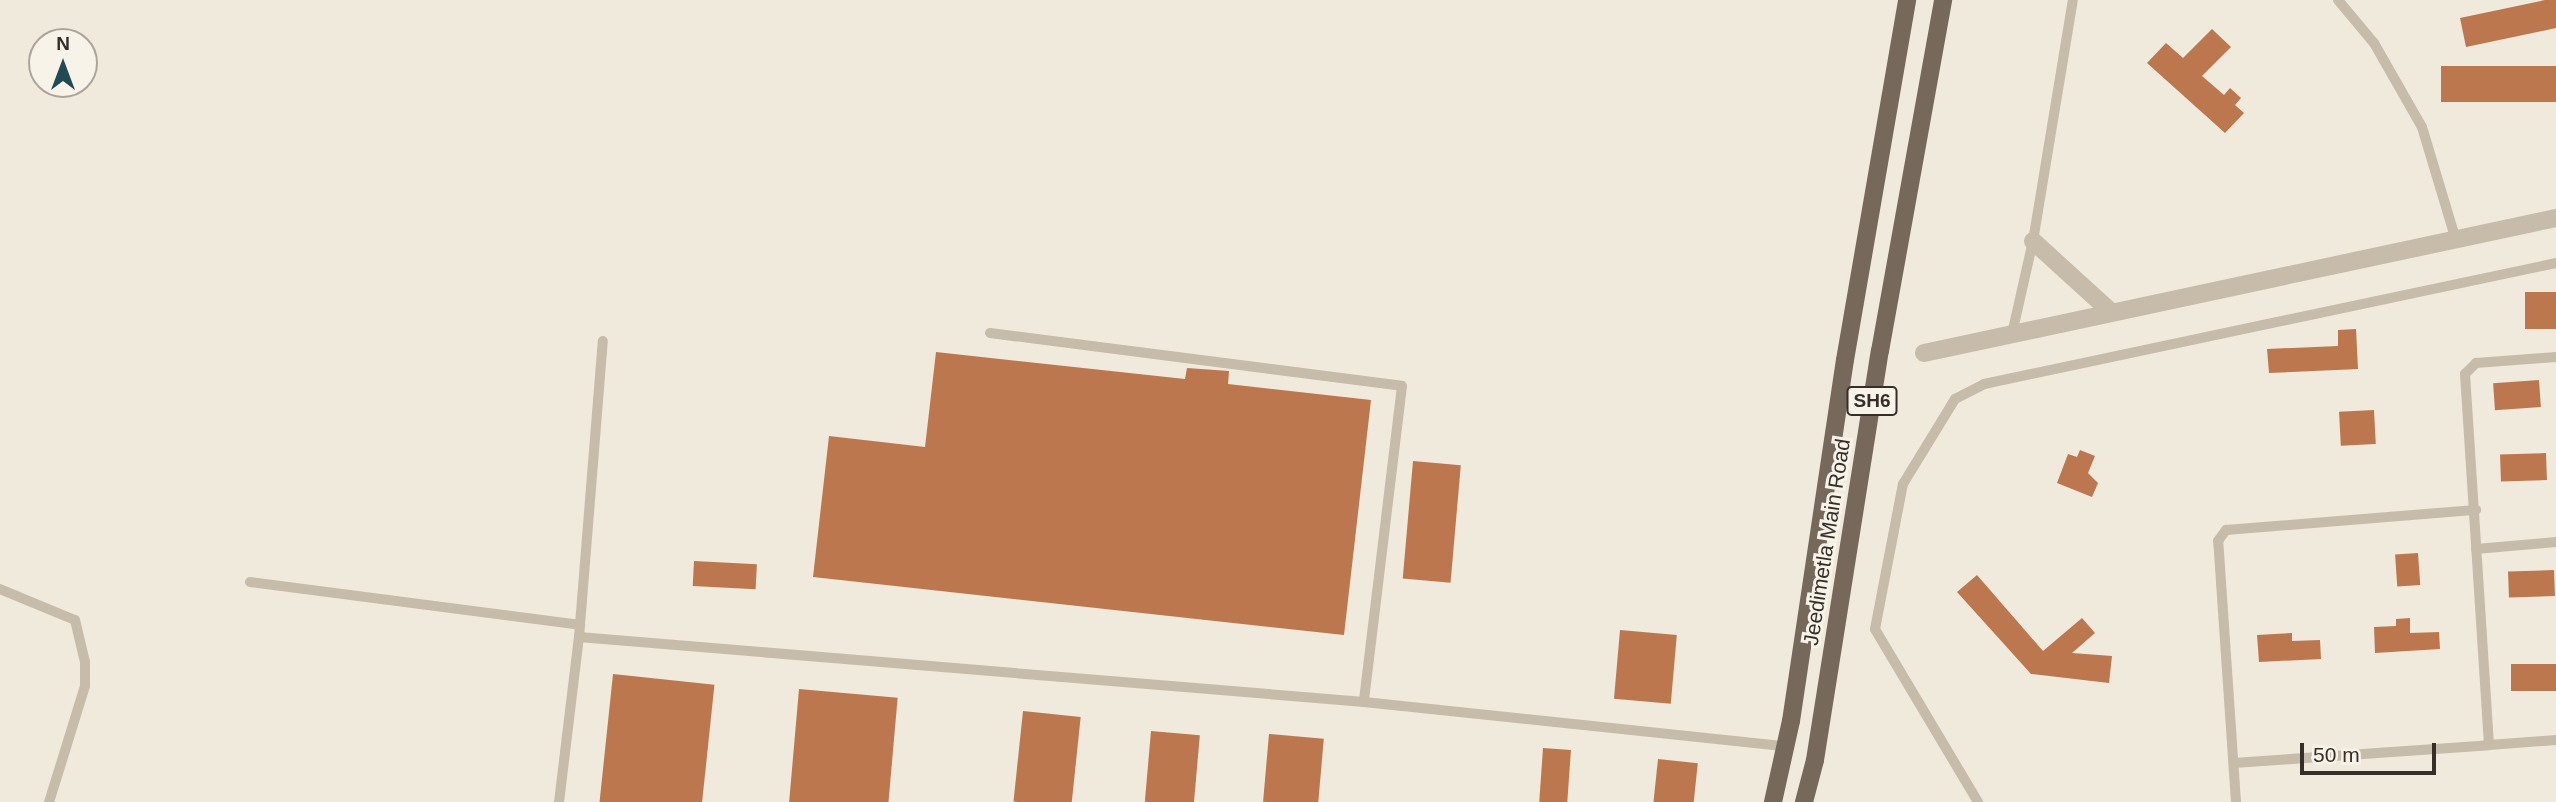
<!DOCTYPE html>
<html>
<head>
<meta charset="utf-8">
<style>
	body { margin:0 }
	#map { position:relative; width:2556px; height:802px; overflow:hidden; background:#f0eadd; font-family:Arial,sans-serif }
	div>[style] { position:absolute }
	.building>* { inset:0; background:#bc774f; transform-origin:0 0 }
	.service>* { height:10px; margin:-5px; padding:0 5px; transform-origin:5px; border-radius:5px; background:#c7bbaa }
	.minor>* { height:18px; margin:-9px; padding:0 9px; transform-origin:9px; border-radius:9px; background:#c7bbaa }
	.primary>* { height:18px; margin:-9px; padding:0 9px; transform-origin:9px; border-radius:9px; background:#76685b }
	span { translate:-50% -50%; white-space:nowrap; text-align:center; line-height:1.15; -webkit-text-stroke:6px #f8f3e9; paint-order:stroke }
	.shield-label span { padding:2px 5px; background:#f8f3e9; border:2px solid; border-radius:5px; -webkit-text-stroke-width:0 }
	.shield-label { font-size:19px; color:#352e29; font-weight:700 }
	.street-label { font-size:21px; color:#352e29 }
	.north { position:absolute; left:28px; top:28px; width:70px; height:70px; box-sizing:border-box; background:#f8f3e9; border:2px solid #aaa49c; border-radius:50%; rotate:0deg; font-size:19px; font-weight:700; line-height:28px; text-align:center; color:#352e29 }
	.north::after { content:''; display:block; margin:auto; width:24px; height:32px; background:#224a54; clip-path:polygon(50% 0,100% 100%,50% 72%,0 100%) }
	.scale { position:absolute; left:2300px; top:743px; width:136px; height:32px; box-sizing:border-box; border:4px solid #352e29; border-top:0; padding-left:9px; font-size:21px; line-height:24px; white-space:nowrap; color:#352e29; -webkit-text-stroke:5px #f8f3e9; paint-order:stroke }
</style>
</head>
<body>
<div id="map">
	<div class="building">
		<i style="clip-path:polygon(2545px 0,2556px 0,2556px 28px,2466px 47px,2460px 18px)"></i>
		<i style="clip-path:polygon(2212px 29px,2231px 47px,2202px 76px,2224px 95px,2230px 88px,2241px 98px,2235px 105px,2244px 113px,2225px 133px,2147px 63px,2166px 43px,2183px 58px)"></i>
		<i style="left:2556px;top:66px;width:36px;height:115px;rotate:90deg"></i>
		<i style="left:2556px;top:292px;width:37px;height:31px;rotate:90deg"></i>
		<i style="clip-path:polygon(2356px 329px,2358px 369px,2269px 373px,2267px 349px,2338px 346px,2338px 330px)"></i>
		<i style="clip-path:polygon(936px 352px,1185px 379px,1187px 368px,1229px 371px,1228px 384px,1371px 400px,1344px 635px,813px 577px,829px 436px,925px 447px)"></i>
		<i style="left:2539px;top:380px;width:27px;height:46px;rotate:86deg"></i>
		<i style="left:2374px;top:410px;width:34px;height:35px;rotate:87deg"></i>
		<i style="clip-path:polygon(2080px 450px,2095px 456px,2088px 473px,2098px 483px,2092px 497px,2057px 483px,2068px 454px,2077px 457px)"></i>
		<i style="left:2546px;top:453px;width:27px;height:46px;rotate:88deg"></i>
		<i style="left:1413px;top:461px;width:48px;height:118px;rotate:5deg"></i>
		<i style="left:2418px;top:553px;width:32px;height:23px;rotate:86deg"></i>
		<i style="left:694px;top:561px;width:63px;height:25px;rotate:3deg"></i>
		<i style="left:2554px;top:570px;width:26px;height:46px;rotate:88deg"></i>
		<i style="clip-path:polygon(1977px 575px,2043px 651px,2082px 618px,2095px 633px,2072px 653px,2112px 656px,2109px 683px,2031px 674px,1957px 592px)"></i>
		<i style="clip-path:polygon(2410px 618px,2410px 633px,2439px 632px,2440px 649px,2375px 653px,2374px 627px,2396px 626px,2396px 619px)"></i>
		<i style="left:1620px;top:630px;width:57px;height:69px;rotate:5deg"></i>
		<i style="clip-path:polygon(2292px 633px,2292px 641px,2320px 640px,2321px 659px,2259px 662px,2257px 635px)"></i>
		<i style="left:2556px;top:664px;width:27px;height:45px;rotate:90deg"></i>
		<i style="left:613px;top:674px;width:102px;height:129px;rotate:6deg"></i>
		<i style="left:799px;top:689px;width:99px;height:114px;rotate:5deg"></i>
		<i style="left:1023px;top:711px;width:58px;height:91px;rotate:6deg"></i>
		<i style="left:1151px;top:731px;width:49px;height:71px;rotate:5deg"></i>
		<i style="left:1269px;top:734px;width:55px;height:68px;rotate:5deg"></i>
		<i style="left:1543px;top:748px;width:28px;height:54px;rotate:4deg"></i>
		<i style="left:1658px;top:759px;width:40px;height:43px;rotate:6deg"></i>
	</div>
	<div class="service">
		<i style="left:2338px;top:0;width:56px;rotate:50.1deg"></i>
		<i style="left:2374px;top:43px;width:97px;rotate:60.3deg"></i>
		<i style="left:2422px;top:127px;width:118px;rotate:73.3deg"></i>
		<i style="left:990px;top:333px;width:415px;rotate:7.3deg"></i>
		<i style="left:1402px;top:386px;width:318px;rotate:96.9deg"></i>
		<i style="left:2012px;top:334px;width:95px;rotate:-77.3deg"></i>
		<i style="left:2033px;top:241px;width:244px;rotate:-80.6deg"></i>
		<i style="left:2476px;top:549px;width:80px;rotate:-5deg"></i>
		<i style="left:250px;top:582px;width:333px;rotate:7.4deg"></i>
		<i style="left:0;top:589px;width:81px;rotate:22.5deg"></i>
		<i style="left:75px;top:620px;width:43px;rotate:76.6deg"></i>
		<i style="left:85px;top:662px;width:24px;rotate:90deg"></i>
		<i style="left:85px;top:686px;width:121px;rotate:107.2deg"></i>
		<i style="left:579px;top:637px;width:788px;rotate:4.73deg"></i>
		<i style="left:1364px;top:702px;width:424px;rotate:6deg"></i>
		<i style="left:2489px;top:745px;width:67px;rotate:-4.3deg"></i>
		<i style="left:2234px;top:763px;width:256px;rotate:-4deg"></i>
		<i style="left:2489px;top:745px;width:372px;rotate:-93.7deg"></i>
		<i style="left:2465px;top:374px;width:16px;rotate:-45deg"></i>
		<i style="left:2476px;top:363px;width:80px;rotate:-4.3deg"></i>
		<i style="left:559px;top:802px;width:166px;rotate:-83.1deg"></i>
		<i style="left:579px;top:637px;width:297px;rotate:-85.4deg"></i>
		<i style="left:1978px;top:802px;width:201px;rotate:-120.8deg"></i>
		<i style="left:1875px;top:629px;width:148px;rotate:-79.1deg"></i>
		<i style="left:1903px;top:484px;width:100px;rotate:-58.5deg"></i>
		<i style="left:1955px;top:399px;width:33px;rotate:-27deg"></i>
		<i style="left:1984px;top:384px;width:585px;rotate:-11.94deg"></i>
		<i style="left:2236px;top:802px;width:262px;rotate:-93.9deg"></i>
		<i style="left:2218px;top:541px;width:14px;rotate:-54deg"></i>
		<i style="left:2226px;top:530px;width:251px;rotate:-4.6deg"></i>
	</div>
	<div class="minor">
		<i style="left:2033px;top:241px;width:105px;rotate:42.3deg"></i>
		<i style="left:1924px;top:353px;width:646px;rotate:-12.06deg"></i>
	</div>
	<div class="primary">
		<i style="left:1773px;top:802px;width:83px;rotate:-77.5deg"></i>
		<i style="left:1791px;top:721px;width:365px;rotate:-81.5deg"></i>
		<i style="left:1845px;top:360px;width:365px;rotate:-80.2deg"></i>
		<i style="left:1804px;top:802px;width:43px;rotate:-75.3deg"></i>
		<i style="left:1815px;top:760px;width:414px;rotate:-81deg"></i>
		<i style="left:1880px;top:351px;width:357px;rotate:-79.8deg"></i>
	</div>
	<div class="shield-label">
		<span style="left:1872px;top:401px">SH6</span>
	</div>
	<div class="street-label">
		<span style="left:1827px;top:542px;rotate:-81deg">Jeedimetla Main Road</span>
	</div>
	<div class="north">N</div>
	<div class="scale">50 m</div>
</div>
</body>
</html>
